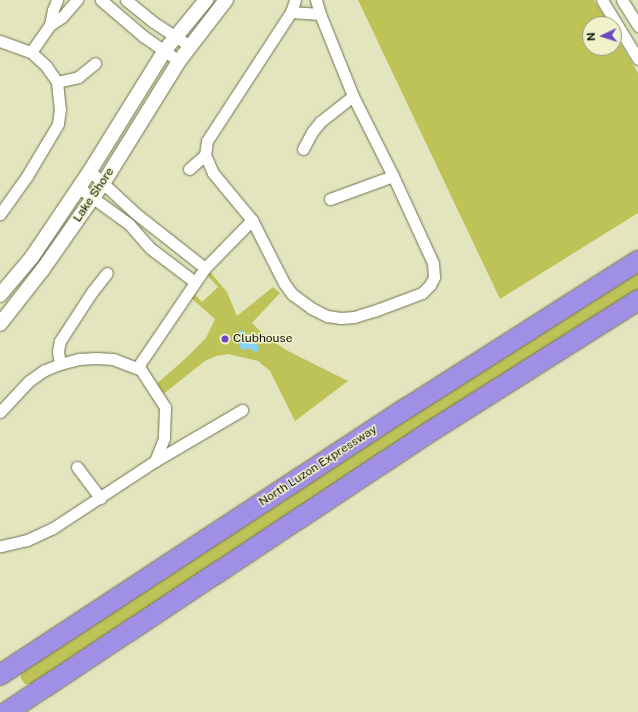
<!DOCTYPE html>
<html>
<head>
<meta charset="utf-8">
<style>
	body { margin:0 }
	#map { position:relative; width:638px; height:712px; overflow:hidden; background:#e2e5be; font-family:"Public Sans",sans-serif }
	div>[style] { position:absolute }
	.green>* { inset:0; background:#bec357 }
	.water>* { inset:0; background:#85d3fb }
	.roads { filter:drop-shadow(0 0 1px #6f724e) drop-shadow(0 0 1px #6f724e) }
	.minor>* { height:11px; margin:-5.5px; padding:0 5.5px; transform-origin:5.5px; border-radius:5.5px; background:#fff }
	.tertiary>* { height:14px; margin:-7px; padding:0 7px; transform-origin:7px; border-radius:7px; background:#fff }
	.motorway>* { height:20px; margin:-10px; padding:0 10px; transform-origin:10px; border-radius:10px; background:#a090e5 }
	.dots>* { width:11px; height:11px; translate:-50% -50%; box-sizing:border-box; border:2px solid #eff2cb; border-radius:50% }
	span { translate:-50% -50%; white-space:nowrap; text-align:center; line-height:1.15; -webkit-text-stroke:3px #eff2cb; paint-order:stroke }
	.street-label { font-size:12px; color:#101004 }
	.poi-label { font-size:12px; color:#101004 }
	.left { translate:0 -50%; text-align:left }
	.north { position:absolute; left:582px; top:16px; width:40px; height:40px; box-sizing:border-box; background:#eff2cb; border:1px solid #96987b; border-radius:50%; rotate:266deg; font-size:11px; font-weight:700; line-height:16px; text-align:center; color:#101004 }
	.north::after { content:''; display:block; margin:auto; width:14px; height:18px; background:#6948c0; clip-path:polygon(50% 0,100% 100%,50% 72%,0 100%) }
</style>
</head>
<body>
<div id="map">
	<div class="green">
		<i style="clip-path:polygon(358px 0,594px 0,609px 24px,590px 24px,590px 48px,614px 48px,614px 33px,638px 73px,638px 213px,500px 299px)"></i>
		<i style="clip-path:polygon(205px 266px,227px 292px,237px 316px,273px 287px,280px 293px,252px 323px,266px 337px,288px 351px,348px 381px,295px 421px,270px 371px,258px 361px,228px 354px,216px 356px,205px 361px,162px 395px,154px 386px,185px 359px,206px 338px,215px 319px,184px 292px,190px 289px,202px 302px,218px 287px,206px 274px)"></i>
		<i style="clip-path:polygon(638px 270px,638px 294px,32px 684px,25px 684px,21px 679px,21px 672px,26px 665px)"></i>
	</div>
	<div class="water">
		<i style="clip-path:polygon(239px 331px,243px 331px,257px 343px,259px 350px,255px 352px,249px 348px,244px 350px,241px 348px,239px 345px,240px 339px,237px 336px)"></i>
	</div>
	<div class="roads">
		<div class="minor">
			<i style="left:101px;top:0;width:55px;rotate:40.6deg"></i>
			<i style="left:143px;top:36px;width:44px;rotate:34.8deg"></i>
			<i style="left:126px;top:0;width:35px;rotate:39deg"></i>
			<i style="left:153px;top:22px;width:44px;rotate:33deg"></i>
			<i style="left:295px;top:0;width:13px;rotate:108deg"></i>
			<i style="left:291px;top:12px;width:154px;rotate:123.1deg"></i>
			<i style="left:207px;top:141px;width:14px;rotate:98deg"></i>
			<i style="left:205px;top:155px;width:20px;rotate:66deg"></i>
			<i style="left:213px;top:173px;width:61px;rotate:50.3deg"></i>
			<i style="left:252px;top:220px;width:71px;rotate:63.1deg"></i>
			<i style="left:284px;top:283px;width:14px;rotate:54deg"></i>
			<i style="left:292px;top:294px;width:24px;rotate:36deg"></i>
			<i style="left:311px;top:308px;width:18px;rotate:27deg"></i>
			<i style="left:327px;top:316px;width:14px;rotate:8deg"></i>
			<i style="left:341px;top:318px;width:13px;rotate:-4deg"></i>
			<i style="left:354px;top:317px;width:21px;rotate:-17deg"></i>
			<i style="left:374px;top:311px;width:51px;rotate:-20.6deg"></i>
			<i style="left:422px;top:293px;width:11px;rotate:-45deg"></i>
			<i style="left:430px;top:285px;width:9px;rotate:-63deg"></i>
			<i style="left:434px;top:277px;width:14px;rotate:-94deg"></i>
			<i style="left:433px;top:263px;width:96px;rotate:-114.7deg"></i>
			<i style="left:393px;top:176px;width:89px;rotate:-116.6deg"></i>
			<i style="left:353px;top:96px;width:88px;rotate:-111.9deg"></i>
			<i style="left:320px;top:14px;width:15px;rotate:-106deg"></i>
			<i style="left:602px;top:0;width:69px;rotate:58.6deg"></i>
			<i style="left:622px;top:0;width:31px;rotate:58deg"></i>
			<i style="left:291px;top:12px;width:29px;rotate:4deg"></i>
			<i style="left:50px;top:25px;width:15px;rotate:-79deg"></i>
			<i style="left:53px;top:10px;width:11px;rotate:-68deg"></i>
			<i style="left:0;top:41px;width:33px;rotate:20deg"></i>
			<i style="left:31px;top:52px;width:21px;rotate:43deg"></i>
			<i style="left:46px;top:66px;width:19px;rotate:55deg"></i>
			<i style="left:57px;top:82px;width:27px;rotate:84deg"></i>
			<i style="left:60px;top:109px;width:15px;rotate:98deg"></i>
			<i style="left:58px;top:124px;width:61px;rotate:120.8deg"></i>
			<i style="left:27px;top:176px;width:47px;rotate:125.4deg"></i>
			<i style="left:31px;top:52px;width:33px;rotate:-55deg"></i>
			<i style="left:50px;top:25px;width:14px;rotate:-34deg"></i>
			<i style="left:62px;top:17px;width:23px;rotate:-49deg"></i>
			<i style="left:57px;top:82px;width:22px;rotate:-13deg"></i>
			<i style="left:78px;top:77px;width:22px;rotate:-39deg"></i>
			<i style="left:303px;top:149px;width:19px;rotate:-62deg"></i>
			<i style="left:312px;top:132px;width:13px;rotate:-51deg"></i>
			<i style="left:320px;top:122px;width:42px;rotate:-38.2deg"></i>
			<i style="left:189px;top:169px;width:21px;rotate:-41deg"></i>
			<i style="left:90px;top:171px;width:62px;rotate:43deg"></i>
			<i style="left:135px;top:213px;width:89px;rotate:38.2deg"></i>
			<i style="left:78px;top:187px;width:63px;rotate:36deg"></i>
			<i style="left:129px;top:224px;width:32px;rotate:49deg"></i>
			<i style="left:150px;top:248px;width:56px;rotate:37.1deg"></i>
			<i style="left:330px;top:199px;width:67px;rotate:-20.1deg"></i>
			<i style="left:60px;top:364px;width:13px;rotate:-99deg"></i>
			<i style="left:58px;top:351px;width:10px;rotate:-79deg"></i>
			<i style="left:60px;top:341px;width:59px;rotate:-56.9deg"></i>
			<i style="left:92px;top:292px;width:24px;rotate:-52deg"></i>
			<i style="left:137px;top:368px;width:121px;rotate:-55.8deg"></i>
			<i style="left:205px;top:268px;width:67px;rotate:-45.6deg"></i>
			<i style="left:0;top:412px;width:42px;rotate:-46.9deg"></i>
			<i style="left:29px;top:381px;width:19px;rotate:-35deg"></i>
			<i style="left:45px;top:370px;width:16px;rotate:-22deg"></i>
			<i style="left:60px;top:364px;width:20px;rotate:-15deg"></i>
			<i style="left:79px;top:359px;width:17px;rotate:-3deg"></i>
			<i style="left:96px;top:358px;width:17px;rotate:3deg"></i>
			<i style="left:113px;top:359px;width:30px;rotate:21deg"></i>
			<i style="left:141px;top:370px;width:44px;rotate:57deg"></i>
			<i style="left:165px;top:407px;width:31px;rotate:92deg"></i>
			<i style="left:164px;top:438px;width:25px;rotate:111deg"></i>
			<i style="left:155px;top:461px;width:122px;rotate:146.7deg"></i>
			<i style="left:53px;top:528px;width:29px;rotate:155deg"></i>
			<i style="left:27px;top:540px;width:28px;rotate:167deg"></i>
			<i style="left:155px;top:461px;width:101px;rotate:-30.4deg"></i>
			<i style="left:77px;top:467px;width:39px;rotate:53deg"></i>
		</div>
		<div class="tertiary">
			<i style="left:0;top:295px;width:50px;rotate:-49.9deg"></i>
			<i style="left:32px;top:257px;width:104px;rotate:-56deg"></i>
			<i style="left:90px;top:171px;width:142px;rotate:-58.2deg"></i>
			<i style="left:165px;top:50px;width:65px;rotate:-50.6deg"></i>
			<i style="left:0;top:324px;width:70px;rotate:-52deg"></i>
			<i style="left:43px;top:269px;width:106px;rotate:-55deg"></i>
			<i style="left:104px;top:182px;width:142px;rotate:-58.2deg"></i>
			<i style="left:179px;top:61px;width:77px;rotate:-52.4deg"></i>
		</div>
		<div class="motorway">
			<i style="left:0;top:675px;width:487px;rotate:-33.3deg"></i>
			<i style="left:407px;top:408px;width:274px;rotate:-32.5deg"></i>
			<i style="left:7px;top:712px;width:505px;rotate:-33.53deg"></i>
			<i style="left:428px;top:433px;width:249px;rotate:-32.3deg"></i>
		</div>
	</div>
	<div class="dots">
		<i style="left:225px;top:339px;background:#6948c0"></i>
	</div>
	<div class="street-label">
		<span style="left:94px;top:195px;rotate:-56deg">Lake Shore</span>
		<span style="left:318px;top:466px;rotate:-33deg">North Luzon Expressway</span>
	</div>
	<div class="poi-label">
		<span class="left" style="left:233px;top:339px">Clubhouse</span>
	</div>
	<div class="north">N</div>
</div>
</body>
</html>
